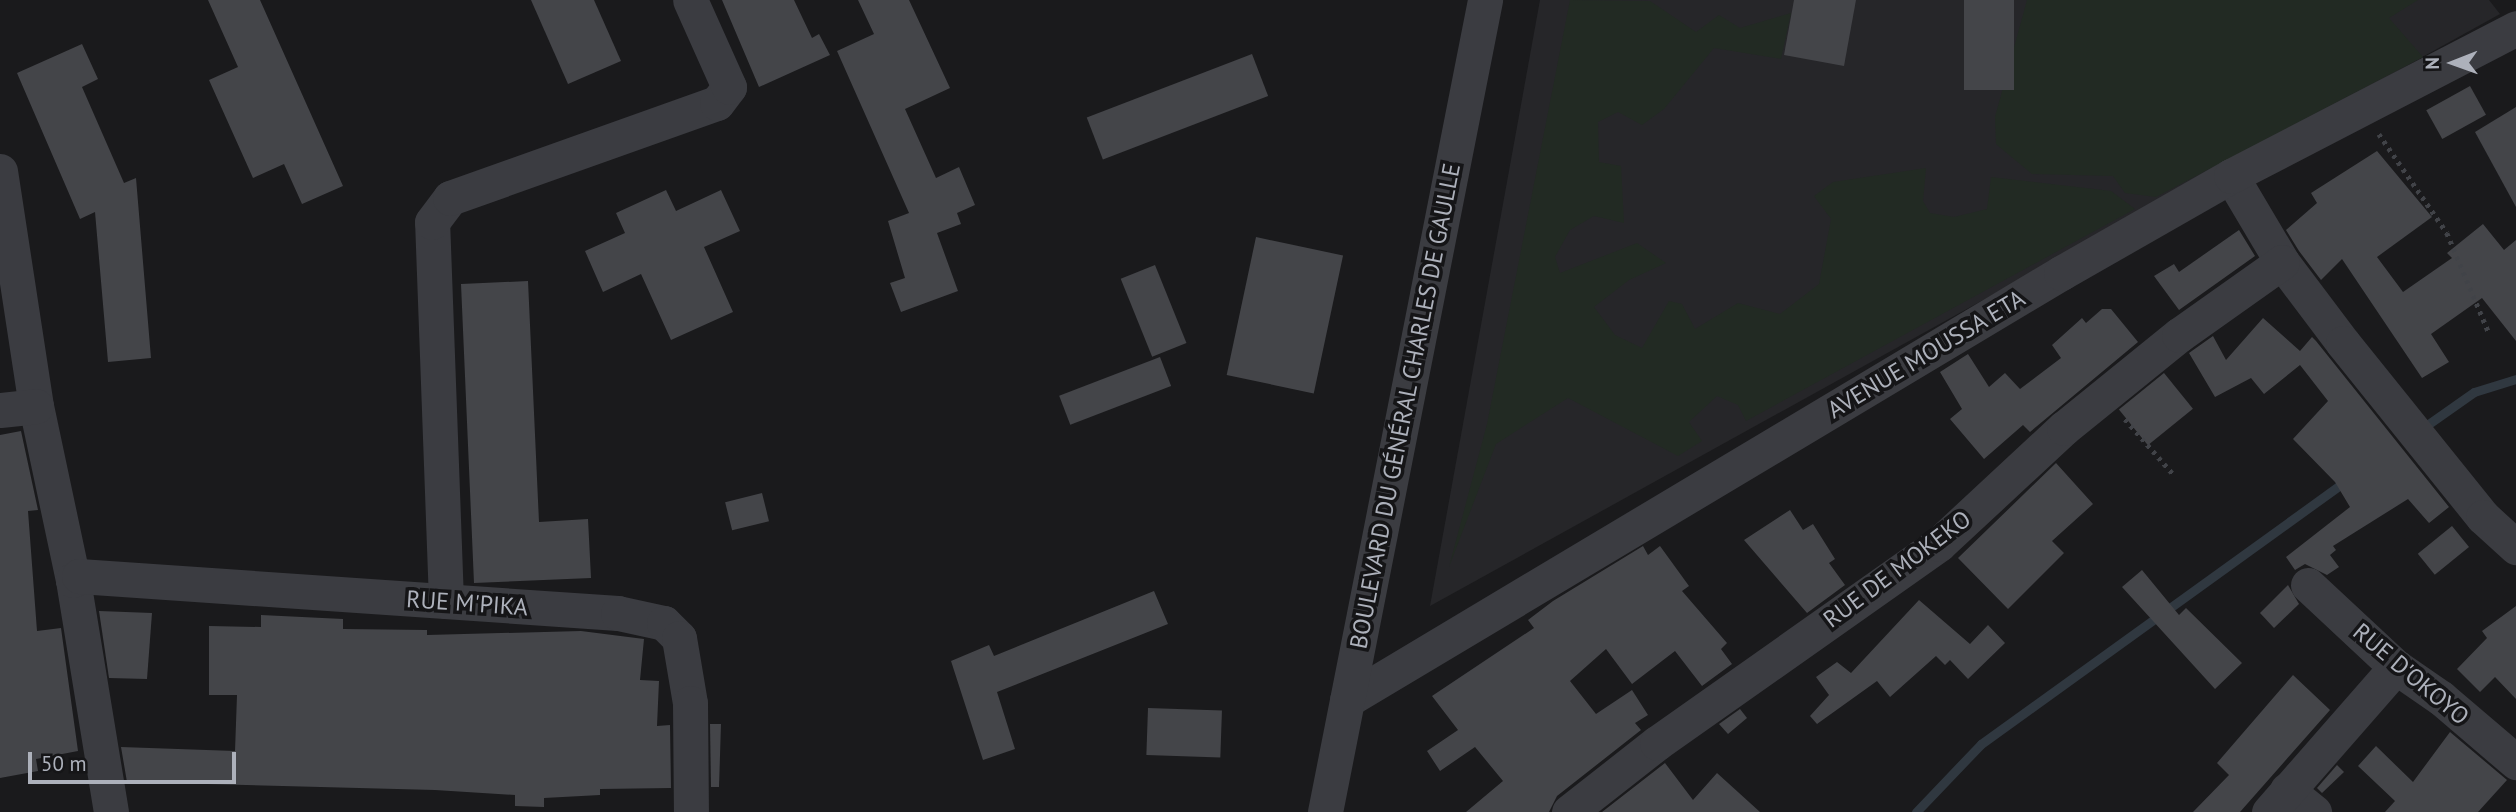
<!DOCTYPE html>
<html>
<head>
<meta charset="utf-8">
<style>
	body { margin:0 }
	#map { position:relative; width:2516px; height:812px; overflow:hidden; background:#1a1a1c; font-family:"PT Sans",sans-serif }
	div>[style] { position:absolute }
	.built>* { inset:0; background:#262629 }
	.green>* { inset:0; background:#222a23 }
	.stream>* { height:9px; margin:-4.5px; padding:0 4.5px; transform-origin:4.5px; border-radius:4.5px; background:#303840 }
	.building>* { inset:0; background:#444549; transform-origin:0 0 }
	.path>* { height:4.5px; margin-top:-2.25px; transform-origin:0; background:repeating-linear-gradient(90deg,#414348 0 3.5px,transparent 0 8.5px) }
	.minor>* { height:35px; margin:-17.5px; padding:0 17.5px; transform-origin:17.5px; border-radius:17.5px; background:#3b3c41 }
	span { translate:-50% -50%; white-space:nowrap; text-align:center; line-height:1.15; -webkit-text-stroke:7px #151517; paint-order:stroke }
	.street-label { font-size:24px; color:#adb1bb }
	.north { position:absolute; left:2418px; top:28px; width:70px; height:70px; -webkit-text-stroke:5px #151517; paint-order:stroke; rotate:269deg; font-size:19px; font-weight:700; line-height:28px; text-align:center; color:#adb1bb }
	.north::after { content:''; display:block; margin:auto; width:24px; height:32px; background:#adb1bb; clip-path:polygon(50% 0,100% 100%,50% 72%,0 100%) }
	.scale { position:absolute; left:28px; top:752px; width:208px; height:32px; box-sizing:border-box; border:4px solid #adb1bb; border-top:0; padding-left:9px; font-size:21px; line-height:24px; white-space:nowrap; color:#adb1bb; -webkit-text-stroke:5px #151517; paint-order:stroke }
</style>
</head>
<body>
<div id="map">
	<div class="built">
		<i style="clip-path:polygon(1540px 0,2489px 0,2500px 14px,1430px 606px)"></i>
	</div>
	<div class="green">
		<i style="clip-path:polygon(1570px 0,1650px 1px,1696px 32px,1719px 15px,1740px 28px,1791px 13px,1781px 59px,1714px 48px,1664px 109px,1642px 125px,1618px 112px,1598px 122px,1599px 162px,1621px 166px,1624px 223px,1594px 216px,1570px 230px,1555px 257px,1560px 273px,1637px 243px,1666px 263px,1629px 280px,1594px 307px,1615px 335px,1642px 348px,1669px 301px,1682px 304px,1695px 329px,1738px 303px,1780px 314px,1819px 284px,1831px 219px,1814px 196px,1833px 182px,1926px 168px,1923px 201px,1930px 213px,1954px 217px,1987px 209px,1991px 177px,2111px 191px,2135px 209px,1746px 421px,1738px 405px,1717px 396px,1689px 422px,1702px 441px,1678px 456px,1568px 398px,1496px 444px,1449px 567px,1487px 424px)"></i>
		<i style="clip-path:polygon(2027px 0,2418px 0,2389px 18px,2423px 57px,2156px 197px,2125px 193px,2113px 176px,2032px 174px,1996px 144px,1995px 117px)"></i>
	</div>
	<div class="stream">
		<i style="left:2420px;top:430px;width:66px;rotate:-35.1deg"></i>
		<i style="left:2474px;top:392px;width:44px;rotate:-17.2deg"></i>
		<i style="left:1916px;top:812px;width:94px;rotate:-46.3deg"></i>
		<i style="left:1981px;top:744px;width:453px;rotate:-35.8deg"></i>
	</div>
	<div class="building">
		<i style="clip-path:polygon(208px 0,260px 0,343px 186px,302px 204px,284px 164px,253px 178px,209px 80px,238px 67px)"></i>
		<i style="clip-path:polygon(531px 0,594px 0,621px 61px,568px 84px)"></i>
		<i style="clip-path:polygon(722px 0,794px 0,812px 38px,819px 34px,830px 55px,759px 87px)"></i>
		<i style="clip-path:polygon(858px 0,909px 0,950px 88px,905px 109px,936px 178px,959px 167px,975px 205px,957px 213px,961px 224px,937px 233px,958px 291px,901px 312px,890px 283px,905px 278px,888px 221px,909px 213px,837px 51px,874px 34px)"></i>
		<i style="clip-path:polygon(1794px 0,1856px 0,1844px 66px,1784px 55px)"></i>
		<i style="left:1964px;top:0;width:50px;height:90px"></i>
		<i style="clip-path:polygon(82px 44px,98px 79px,82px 87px,124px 183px,136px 178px,151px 358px,108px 362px,95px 212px,80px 219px,17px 73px)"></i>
		<i style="left:1252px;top:54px;width:45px;height:177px;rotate:69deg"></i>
		<i style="left:2470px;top:86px;width:33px;height:50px;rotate:61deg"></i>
		<i style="clip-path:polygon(2516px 107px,2516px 207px,2475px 132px)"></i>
		<i style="clip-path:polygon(2377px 151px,2432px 217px,2377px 257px,2403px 292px,2452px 258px,2447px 253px,2483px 224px,2504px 250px,2516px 240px,2516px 341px,2482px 298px,2431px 334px,2449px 362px,2422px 378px,2342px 259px,2321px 280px,2299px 251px,2286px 230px,2317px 203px,2311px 193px)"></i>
		<i style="clip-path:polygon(666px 190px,676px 211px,721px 190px,740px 231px,704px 247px,733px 312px,671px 340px,641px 274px,603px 292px,585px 251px,625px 233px,616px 213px)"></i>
		<i style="clip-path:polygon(2239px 230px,2255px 256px,2179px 310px,2154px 276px,2174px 264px,2179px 272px)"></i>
		<i style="left:1256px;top:237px;width:89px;height:141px;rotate:12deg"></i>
		<i style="left:1155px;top:265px;width:84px;height:37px;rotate:68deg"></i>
		<i style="clip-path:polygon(528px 281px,539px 522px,588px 519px,591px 578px,474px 583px,461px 284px)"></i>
		<i style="clip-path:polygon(2102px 309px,2111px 309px,2138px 342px,2030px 432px,2023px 425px,1984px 459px,1950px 419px,1962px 409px,1940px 372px,1968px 354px,1989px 387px,2005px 373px,2020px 389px,2061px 358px,2052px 345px,2082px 318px,2086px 323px)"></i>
		<i style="clip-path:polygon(2263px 318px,2300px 351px,2312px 337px,2316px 341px,2449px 507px,2429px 523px,2408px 499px,2333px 546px,2336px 550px,2330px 555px,2339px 567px,2327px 575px,2305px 564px,2295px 570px,2286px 557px,2350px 507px,2335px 482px,2293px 439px,2328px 401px,2300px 365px,2264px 394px,2251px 378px,2215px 397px,2189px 353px,2213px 336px,2226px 360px)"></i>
		<i style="left:1160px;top:357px;width:31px;height:108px;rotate:69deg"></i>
		<i style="left:2164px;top:373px;width:46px;height:58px;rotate:51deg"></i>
		<i style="clip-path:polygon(21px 431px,38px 510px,28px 511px,37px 631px,61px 628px,78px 751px,36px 759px,38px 771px,0 778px,0 435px)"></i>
		<i style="clip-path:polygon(2056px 463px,2093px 504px,2052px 541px,2064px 553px,2008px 609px,1958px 558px)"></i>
		<i style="left:762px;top:493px;width:29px;height:38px;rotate:76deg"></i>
		<i style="clip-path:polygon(1790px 510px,1803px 530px,1813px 524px,1835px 559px,1829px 563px,1845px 585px,1807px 613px,1744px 540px)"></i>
		<i style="left:2452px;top:526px;width:27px;height:44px;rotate:51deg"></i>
		<i style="clip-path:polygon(1643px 546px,1648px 555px,1660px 546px,1689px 586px,1682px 591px,1727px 643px,1721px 649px,1732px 664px,1702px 686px,1675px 651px,1632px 684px,1606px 649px,1570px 681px,1596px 714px,1632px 690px,1648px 715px,1635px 723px,1641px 730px,1557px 796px,1549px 812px,1466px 812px,1503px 781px,1475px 747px,1440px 771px,1427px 751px,1458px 730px,1432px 696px,1534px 628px,1528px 620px,1553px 601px)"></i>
		<i style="clip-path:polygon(2142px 570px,2179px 615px,2186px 608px,2242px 663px,2215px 689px,2122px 587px)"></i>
		<i style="clip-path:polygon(2288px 585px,2299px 604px,2274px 628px,2260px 613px)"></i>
		<i style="clip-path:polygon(1154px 591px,1168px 624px,997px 692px,1015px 749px,983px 760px,951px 661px,989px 645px,994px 656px)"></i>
		<i style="clip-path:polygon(1919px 600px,1970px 644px,1988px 625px,2005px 643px,1968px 679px,1950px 660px,1945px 665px,1936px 656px,1890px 697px,1877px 681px,1817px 724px,1810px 716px,1829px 695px,1816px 677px,1837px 662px,1851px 673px)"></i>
		<i style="clip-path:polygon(2516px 606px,2516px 699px,2495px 677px,2480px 692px,2457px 669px,2487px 638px,2482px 631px)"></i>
		<i style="clip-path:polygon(99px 611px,152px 613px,147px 679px,109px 678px)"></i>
		<i style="clip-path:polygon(261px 615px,343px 619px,343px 629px,427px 630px,427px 635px,581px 631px,644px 639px,640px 680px,659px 681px,657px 726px,670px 725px,671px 788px,600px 789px,600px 795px,544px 798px,544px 807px,515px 806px,515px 795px,435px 790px,127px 782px,121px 747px,235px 751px,237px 695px,209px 695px,209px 626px,261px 627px)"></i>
		<i style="clip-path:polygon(2293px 675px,2330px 710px,2240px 812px,2193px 812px,2229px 775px,2217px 763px)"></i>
		<i style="left:1148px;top:708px;width:74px;height:47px;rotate:2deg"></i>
		<i style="clip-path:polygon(1740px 709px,1747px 718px,1728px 734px,1719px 724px)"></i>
		<i style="clip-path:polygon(710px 724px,721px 724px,719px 787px,711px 787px)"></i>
		<i style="clip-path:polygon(2450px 732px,2507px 780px,2478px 812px,2385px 812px,2395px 801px,2358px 766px,2376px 746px,2413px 782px)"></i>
		<i style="clip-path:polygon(1665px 763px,1693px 800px,1717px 773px,1760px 812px,1602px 812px)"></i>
		<i style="clip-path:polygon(2337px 765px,2344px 772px,2322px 793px,2317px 788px)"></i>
	</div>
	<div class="path">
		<i style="left:2379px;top:134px;width:120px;rotate:55.5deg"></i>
		<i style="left:2447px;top:233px;width:108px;rotate:67.2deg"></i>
		<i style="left:2125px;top:419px;width:74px;rotate:48.8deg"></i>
	</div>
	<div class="minor">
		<i style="left:0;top:171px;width:238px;rotate:81.3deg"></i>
		<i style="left:36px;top:406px;width:178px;rotate:78deg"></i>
		<i style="left:73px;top:580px;width:235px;rotate:80.7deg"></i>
		<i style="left:2231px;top:176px;width:100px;rotate:59.3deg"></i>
		<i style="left:2282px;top:262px;width:101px;rotate:53deg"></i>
		<i style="left:2343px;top:343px;width:223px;rotate:51.2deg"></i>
		<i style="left:2483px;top:517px;width:45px;rotate:42.3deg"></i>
		<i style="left:0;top:410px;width:36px;rotate:-6deg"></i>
		<i style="left:73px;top:580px;width:7px;rotate:-34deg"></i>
		<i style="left:79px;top:576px;width:540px;rotate:3.93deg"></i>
		<i style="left:618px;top:613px;width:47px;rotate:12.3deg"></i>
		<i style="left:664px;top:623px;width:21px;rotate:45deg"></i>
		<i style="left:679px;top:638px;width:66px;rotate:80.4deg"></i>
		<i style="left:690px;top:703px;width:109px;rotate:89.5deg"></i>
		<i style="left:2308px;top:585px;width:120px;rotate:43deg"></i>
		<i style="left:2396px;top:667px;width:55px;rotate:34.6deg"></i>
		<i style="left:2441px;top:698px;width:99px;rotate:40.5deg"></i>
		<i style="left:446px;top:601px;width:379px;rotate:-92.1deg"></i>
		<i style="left:432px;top:222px;width:30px;rotate:-53deg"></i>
		<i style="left:450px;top:198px;width:283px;rotate:-19.6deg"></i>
		<i style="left:717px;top:103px;width:20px;rotate:-53deg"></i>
		<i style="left:729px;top:87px;width:95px;rotate:-114.1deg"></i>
		<i style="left:1347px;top:700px;width:832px;rotate:-30.88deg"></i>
		<i style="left:2061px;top:273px;width:196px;rotate:-29.7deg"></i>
		<i style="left:2231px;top:176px;width:321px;rotate:-27.4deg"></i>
		<i style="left:2287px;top:790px;width:35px;rotate:39deg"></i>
		<i style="left:1325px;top:812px;width:828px;rotate:-78.85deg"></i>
		<i style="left:1569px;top:812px;width:112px;rotate:-38.1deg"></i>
		<i style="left:1657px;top:743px;width:345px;rotate:-35.2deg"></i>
		<i style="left:1939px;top:544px;width:171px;rotate:-42.9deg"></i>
		<i style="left:2064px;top:428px;width:148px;rotate:-39deg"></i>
		<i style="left:2179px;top:335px;width:126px;rotate:-35.3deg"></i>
		<i style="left:2269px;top:812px;width:193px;rotate:-48.8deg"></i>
	</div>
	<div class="street-label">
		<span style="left:1926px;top:354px;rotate:-31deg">AVENUE MOUSSA ETA</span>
		<span style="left:1405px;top:406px;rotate:-79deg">BOULEVARD DU GÉNÉRAL CHARLES DE GAULLE</span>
		<span style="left:1897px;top:569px;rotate:-37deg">RUE DE MOKEKO</span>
		<span style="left:467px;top:603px;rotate:4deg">RUE M'PIKA</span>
		<span style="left:2411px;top:674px;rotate:40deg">RUE D'OKOYO</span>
	</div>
	<div class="north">N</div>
	<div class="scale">50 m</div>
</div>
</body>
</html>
